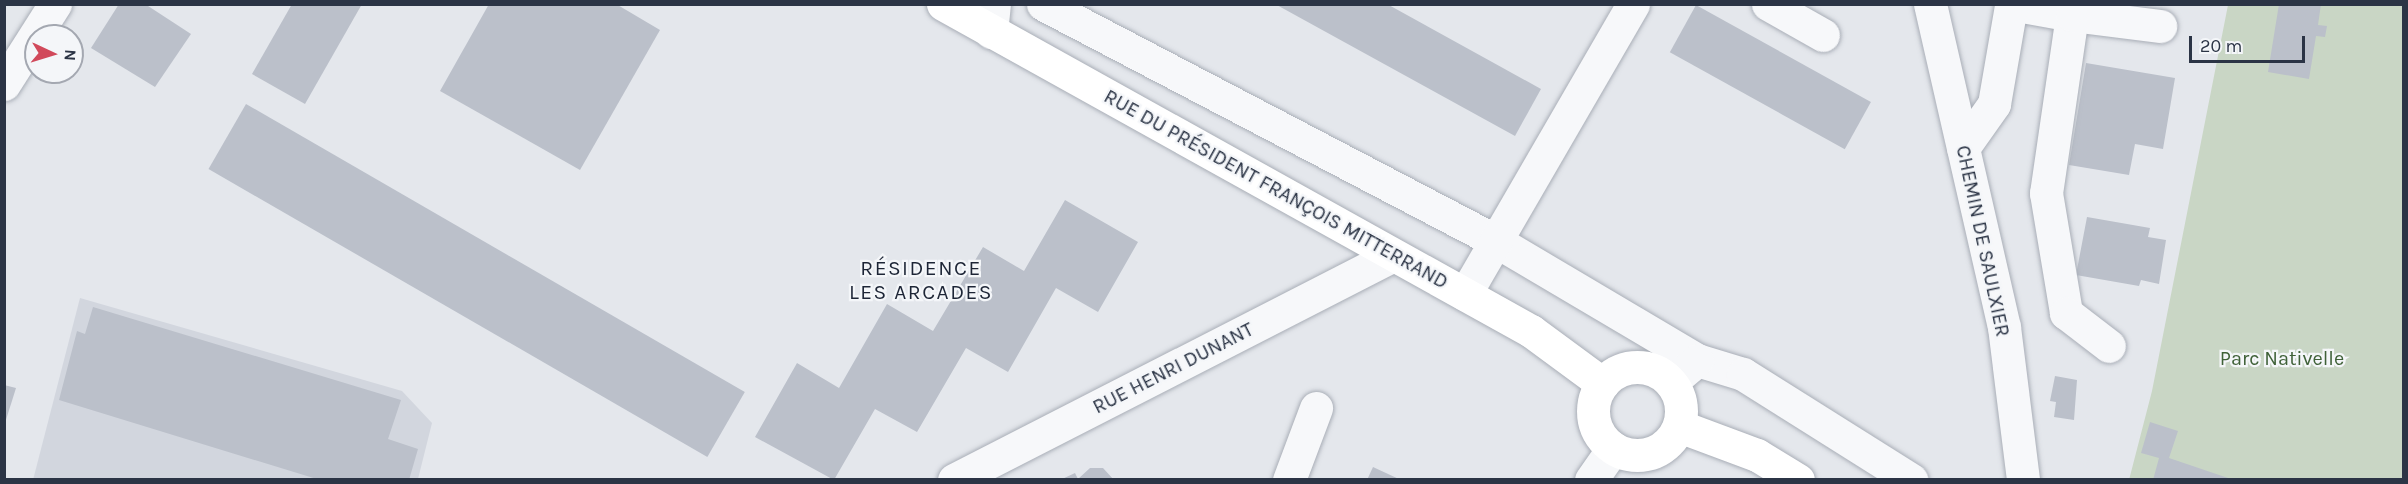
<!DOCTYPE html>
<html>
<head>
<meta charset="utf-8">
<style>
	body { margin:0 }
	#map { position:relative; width:2408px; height:484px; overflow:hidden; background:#e4e7ec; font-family:Karla,sans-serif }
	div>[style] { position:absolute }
	.built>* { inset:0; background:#d2d6de }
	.green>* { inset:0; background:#c9d6c5 }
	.building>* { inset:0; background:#bbc0ca; transform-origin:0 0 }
	.roads { filter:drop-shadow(0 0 2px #a9aeb7) drop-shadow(0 0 2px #a9aeb7) }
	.minor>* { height:33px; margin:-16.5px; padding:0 16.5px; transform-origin:16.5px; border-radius:16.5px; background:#f7f8fa }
	.major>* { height:33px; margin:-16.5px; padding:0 16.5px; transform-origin:16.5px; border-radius:16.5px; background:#fff }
	.major>.ring { margin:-16.5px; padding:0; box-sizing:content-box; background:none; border:33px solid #fff; border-radius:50% }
	span { translate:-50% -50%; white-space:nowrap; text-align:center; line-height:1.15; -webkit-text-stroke:4.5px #f4f6f9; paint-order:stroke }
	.street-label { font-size:20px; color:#2b3445 }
	.park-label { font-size:20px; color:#3f6138 }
	.neighbourhood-label { font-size:21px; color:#1d2536; letter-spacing:1.5px }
	.frame { position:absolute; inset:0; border:6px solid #2b3445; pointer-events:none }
	.north { position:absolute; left:24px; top:24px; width:60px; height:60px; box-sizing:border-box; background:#f4f6f9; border:2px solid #a4a8b1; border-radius:50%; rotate:94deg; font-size:16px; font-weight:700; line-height:24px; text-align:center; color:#2b3445 }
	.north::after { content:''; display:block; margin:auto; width:21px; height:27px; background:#d1495b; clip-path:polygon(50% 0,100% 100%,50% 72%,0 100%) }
	.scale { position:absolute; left:2189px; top:36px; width:116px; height:27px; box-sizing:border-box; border:3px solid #2b3445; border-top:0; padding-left:8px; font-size:18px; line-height:21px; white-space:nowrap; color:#2b3445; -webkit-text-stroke:4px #f4f6f9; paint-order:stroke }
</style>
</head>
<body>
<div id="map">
	<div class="built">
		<i style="clip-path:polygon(80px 298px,402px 391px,432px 423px,418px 479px,33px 480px)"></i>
	</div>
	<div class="green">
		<i style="clip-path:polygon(2228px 5px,2403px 5px,2403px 479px,2129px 480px,2152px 391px)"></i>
	</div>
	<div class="building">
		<i style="clip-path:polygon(119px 4px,145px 4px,191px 34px,155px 87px,91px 48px)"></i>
		<i style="clip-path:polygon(292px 4px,362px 4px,305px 104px,252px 74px)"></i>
		<i style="clip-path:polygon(489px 4px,616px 4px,660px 30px,580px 170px,440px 91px)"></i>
		<i style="clip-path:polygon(1275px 4px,1387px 4px,1541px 89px,1515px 136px)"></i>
		<i style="clip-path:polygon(2279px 4px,2321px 4px,2318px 25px,2327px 26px,2325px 37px,2316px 36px,2309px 79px,2268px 72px)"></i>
		<i style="left:1696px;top:5px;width:200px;height:54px;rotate:29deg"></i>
		<i style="clip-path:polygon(2086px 63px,2175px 78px,2163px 149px,2135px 144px,2129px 175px,2069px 165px)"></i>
		<i style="left:246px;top:104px;width:576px;height:75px;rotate:30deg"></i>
		<i style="clip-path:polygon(1065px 200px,1138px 242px,1098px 312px,1056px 288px,1008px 372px,966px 348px,917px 432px,875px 409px,834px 480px,755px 437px,797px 363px,839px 388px,887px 304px,933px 331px,983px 247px,1024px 271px)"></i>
		<i style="clip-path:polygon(2087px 217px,2150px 228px,2148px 237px,2166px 240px,2159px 284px,2141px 280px,2139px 286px,2076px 275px)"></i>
		<i style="clip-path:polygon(93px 307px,401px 400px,388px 439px,418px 449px,409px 480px,320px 480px,59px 400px,77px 331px,85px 334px)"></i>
		<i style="clip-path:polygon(2055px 376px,2077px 380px,2074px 420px,2054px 417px,2056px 402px,2050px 401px)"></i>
		<i style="clip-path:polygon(4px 385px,16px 388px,5px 423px,4px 423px)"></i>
		<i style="clip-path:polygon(2150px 422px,2178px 431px,2169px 458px,2234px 480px,2153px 480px,2159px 458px,2141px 453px)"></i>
		<i style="clip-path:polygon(1373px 467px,1401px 480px,1367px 480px)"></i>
		<i style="clip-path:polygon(1090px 468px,1103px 468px,1114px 480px,1060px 480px,1075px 473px,1078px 479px)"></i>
	</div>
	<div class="roads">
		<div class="minor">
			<i style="left:1043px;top:4px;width:511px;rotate:27.62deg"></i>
			<i style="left:1496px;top:241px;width:234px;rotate:30.6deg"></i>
			<i style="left:1697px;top:360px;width:48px;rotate:16.9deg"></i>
			<i style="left:1743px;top:374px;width:199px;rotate:32.2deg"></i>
			<i style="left:1768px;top:4px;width:63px;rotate:29.4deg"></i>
			<i style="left:1930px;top:4px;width:331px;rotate:77.1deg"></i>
			<i style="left:2004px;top:327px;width:154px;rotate:82.9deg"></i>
			<i style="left:2011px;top:4px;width:62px;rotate:10.2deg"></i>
			<i style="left:2072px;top:15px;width:180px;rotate:98.3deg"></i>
			<i style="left:2046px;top:193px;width:122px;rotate:80.5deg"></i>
			<i style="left:2066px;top:313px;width:54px;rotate:37.5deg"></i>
			<i style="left:2072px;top:15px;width:89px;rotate:7.1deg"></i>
			<i style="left:991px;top:32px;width:28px;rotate:-84deg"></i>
			<i style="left:4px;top:84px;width:95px;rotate:-57.5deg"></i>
			<i style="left:1963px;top:148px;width:54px;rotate:-54.8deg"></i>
			<i style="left:1994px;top:104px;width:99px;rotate:-80.2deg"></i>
			<i style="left:1465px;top:294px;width:335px;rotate:-59.9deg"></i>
			<i style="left:1671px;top:382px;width:34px;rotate:-40deg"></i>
			<i style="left:954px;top:480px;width:493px;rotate:-27.1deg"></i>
			<i style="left:1289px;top:480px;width:77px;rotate:-69.4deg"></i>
			<i style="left:1591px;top:480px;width:39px;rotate:-55deg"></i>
		</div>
		<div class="major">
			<i style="left:943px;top:4px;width:673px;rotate:29.08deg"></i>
			<i style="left:1531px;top:331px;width:89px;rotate:36.4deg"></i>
			<i class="ring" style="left:1593px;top:367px;width:55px;height:55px"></i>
			<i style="left:1679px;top:426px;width:83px;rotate:20.4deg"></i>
			<i style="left:1757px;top:455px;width:48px;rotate:31.4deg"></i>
		</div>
	</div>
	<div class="street-label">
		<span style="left:1276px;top:189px;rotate:29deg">RUE DU PRÉSIDENT FRANÇOIS MITTERRAND</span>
		<span style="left:1983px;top:241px;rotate:78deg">CHEMIN DE SAULXIER</span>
		<span style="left:1173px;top:368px;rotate:-27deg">RUE HENRI DUNANT</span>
	</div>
	<div class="park-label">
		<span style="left:2282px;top:358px">Parc Nativelle</span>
	</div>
	<div class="neighbourhood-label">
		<span style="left:921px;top:280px">RÉSIDENCE<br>LES ARCADES</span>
	</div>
	<div class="frame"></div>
	<div class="north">N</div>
	<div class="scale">20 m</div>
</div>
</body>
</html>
